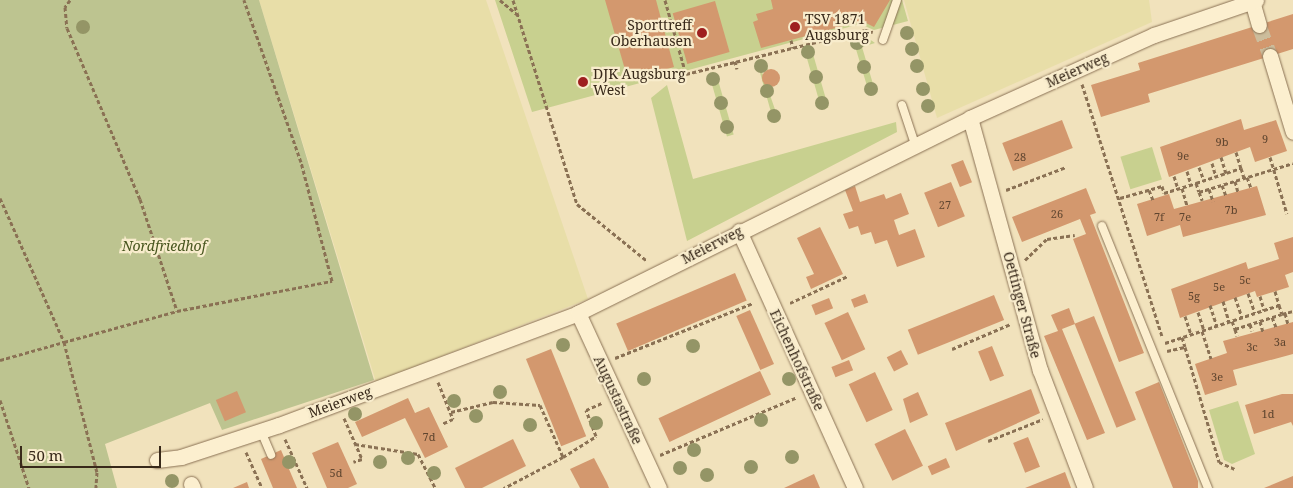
<!DOCTYPE html>
<html>
<head>
<meta charset="utf-8">
<style>
	body { margin:0 }
	#map { position:relative; width:1293px; height:488px; overflow:hidden; background:#f1e2bc; font-family:"Noto Serif",serif }
	div>[style] { position:absolute }
	.farmland>* { inset:0; background:#e8dea8 }
	.green>* { inset:0; background:#c8d08f; transform-origin:0 0 }
	.cemetery>* { inset:0; background:#bdc490 }
	.building>* { inset:0; background:#d3986e; transform-origin:0 0 }
	.round { border-radius:50% }
	.street-tunnel>* { height:15px; margin-top:-7.5px; transform-origin:0; background:repeating-linear-gradient(90deg,#ccbd9c 0 15px,transparent 0 23px) }
	.path>* { height:3px; margin-top:-1.5px; transform-origin:0; background:repeating-linear-gradient(90deg,#8a7154 0 4px,transparent 0 6.5px) }
	.roads { filter:drop-shadow(0 0 1px #8a7154) drop-shadow(0 0 1px #8a7154) }
	.lane>* { height:8px; margin:-4px; padding:0 4px; transform-origin:4px; border-radius:4px; background:#fcefcf }
	.street>* { height:15px; margin:-7.5px; padding:0 7.5px; transform-origin:7.5px; border-radius:7.5px; background:#fcefcf }
	.trees>* { width:14px; height:14px; margin:-7px; border-radius:50%; background:#949566 }
	.dots>* { width:14px; height:14px; translate:-50% -50%; box-sizing:border-box; border:2px solid #f8eccc; border-radius:50% }
	span { translate:-50% -50%; white-space:nowrap; text-align:center; line-height:1.15; -webkit-text-stroke:4.5px #f8eccc; paint-order:stroke }
	.number-label { font-size:11px; color:#5f452f }
	.number-label span { -webkit-text-stroke-width:0 }
	.poi-label { font-size:14px; color:#38291a }
	.left { translate:0 -50%; text-align:left }
	.right { translate:-100% -50%; text-align:right }
	.street-label { font-size:14px; color:#38291a }
	.park-label { font-size:14px; color:#48561f; font-style:italic }
	.scale { position:absolute; left:20px; top:446px; width:141px; height:22px; box-sizing:border-box; border:2px solid #38291a; border-top:0; padding-left:6px; font-size:15px; line-height:18px; white-space:nowrap; color:#38291a; -webkit-text-stroke:4px #f8eccc; paint-order:stroke }
</style>
</head>
<body>
<div id="map">
	<div class="farmland">
		<i style="clip-path:polygon(259px 0,486px 0,588px 299px,376px 382px)"></i>
		<i style="clip-path:polygon(904px 0,1149px 0,1152px 22px,937px 118px)"></i>
	</div>
	<div class="green">
		<i style="clip-path:polygon(495px 0,902px 0,908px 21px,874px 30px,860px 24px,532px 112px)"></i>
		<i style="clip-path:polygon(861px 33px,875px 43px,862px 47px,876px 94px,870px 96px,852px 36px)"></i>
		<i style="left:811px;top:47px;width:63px;height:7px;rotate:74deg"></i>
		<i style="clip-path:polygon(765px 60px,768px 70px,762px 72px,779px 121px,774px 123px,757px 62px)"></i>
		<i style="left:716px;top:73px;width:64px;height:7px;rotate:74deg"></i>
		<i style="clip-path:polygon(667px 85px,693px 179px,896px 122px,897px 132px,687px 241px,651px 98px)"></i>
		<i style="left:1152px;top:147px;width:34px;height:33px;rotate:73deg"></i>
		<i style="clip-path:polygon(1238px 401px,1255px 454px,1232px 464px,1224px 460px,1209px 410px)"></i>
	</div>
	<div class="cemetery">
		<i style="clip-path:polygon(0 0,259px 0,374px 380px,222px 430px,210px 403px,105px 444px,117px 488px,0 488px)"></i>
	</div>
	<div class="building">
		<i style="clip-path:polygon(605px 0,656px 0,674px 67px,628px 80px)"></i>
		<i style="clip-path:polygon(771px 0,890px 0,874px 27px,862px 21px,761px 48px,753px 22px,758px 20px,756px 14px,773px 9px)"></i>
		<i style="left:715px;top:1px;width:53px;height:44px;rotate:74deg"></i>
		<i style="clip-path:polygon(1293px 14px,1293px 49px,1148px 94px,1150px 102px,1101px 117px,1091px 85px,1140px 70px,1138px 63px)"></i>
		<i class="round" style="left:762px;top:69px;width:18px;height:18px"></i>
		<i style="clip-path:polygon(1241px 119px,1244px 130px,1276px 120px,1287px 151px,1255px 162px,1250px 147px,1169px 177px,1160px 147px)"></i>
		<i style="left:1062px;top:120px;width:30px;height:64px;rotate:69deg"></i>
		<i style="left:963px;top:160px;width:24px;height:13px;rotate:68deg"></i>
		<i style="left:951px;top:182px;width:37px;height:29px;rotate:68deg"></i>
		<i style="clip-path:polygon(855px 186px,860px 202px,884px 194px,886px 199px,901px 193px,909px 214px,894px 220px,899px 235px,915px 229px,925px 257px,897px 267px,887px 240px,875px 244px,871px 232px,861px 235px,858px 226px,849px 229px,843px 214px,853px 211px,845px 190px)"></i>
		<i style="clip-path:polygon(1257px 186px,1266px 215px,1183px 237px,1180px 225px,1147px 236px,1137px 204px,1169px 194px,1174px 209px)"></i>
		<i style="clip-path:polygon(1086px 188px,1096px 213px,1090px 215px,1144px 353px,1119px 362px,1073px 239px,1086px 234px,1080px 219px,1022px 242px,1012px 217px)"></i>
		<i style="clip-path:polygon(820px 227px,843px 274px,811px 289px,806px 277px,814px 274px,797px 238px)"></i>
		<i style="clip-path:polygon(1293px 237px,1293px 272px,1285px 275px,1289px 287px,1257px 297px,1255px 291px,1180px 318px,1171px 289px,1246px 262px,1248px 269px,1279px 259px,1274px 243px)"></i>
		<i style="left:735px;top:273px;width:30px;height:129px;rotate:67deg"></i>
		<i style="left:865px;top:294px;width:9px;height:15px;rotate:69deg"></i>
		<i style="left:994px;top:295px;width:27px;height:93px;rotate:68deg"></i>
		<i style="left:829px;top:298px;width:11px;height:19px;rotate:68deg"></i>
		<i style="clip-path:polygon(1069px 308px,1075px 324px,1062px 329px,1105px 433px,1087px 440px,1044px 336px,1058px 331px,1051px 315px)"></i>
		<i style="left:750px;top:310px;width:59px;height:15px;rotate:66deg"></i>
		<i style="left:848px;top:312px;width:41px;height:26px;rotate:65deg"></i>
		<i style="left:1094px;top:316px;width:112px;height:21px;rotate:68deg"></i>
		<i style="clip-path:polygon(1293px 322px,1293px 354px,1233px 370px,1237px 385px,1205px 395px,1195px 364px,1227px 353px,1223px 341px)"></i>
		<i style="left:992px;top:346px;width:32px;height:15px;rotate:68deg"></i>
		<i style="left:551px;top:349px;width:94px;height:27px;rotate:68deg"></i>
		<i style="left:901px;top:350px;width:16px;height:16px;rotate:63deg"></i>
		<i style="left:849px;top:360px;width:11px;height:19px;rotate:68deg"></i>
		<i style="left:760px;top:371px;width:26px;height:112px;rotate:65deg"></i>
		<i style="left:875px;top:372px;width:42px;height:29px;rotate:65deg"></i>
		<i style="clip-path:polygon(1159px 382px,1198px 481px,1198px 488px,1173px 488px,1135px 392px)"></i>
		<i style="clip-path:polygon(1031px 389px,1040px 413px,956px 451px,945px 423px)"></i>
		<i style="left:237px;top:391px;width:23px;height:23px;rotate:67deg"></i>
		<i style="clip-path:polygon(918px 392px,928px 415px,910px 423px,903px 399px)"></i>
		<i style="clip-path:polygon(1282px 394px,1293px 394px,1293px 426px,1291px 422px,1254px 434px,1245px 405px)"></i>
		<i style="clip-path:polygon(408px 398px,415px 413px,429px 407px,448px 447px,425px 458px,405px 418px,362px 437px,355px 422px)"></i>
		<i style="left:905px;top:429px;width:41px;height:34px;rotate:64deg"></i>
		<i style="left:1028px;top:437px;width:32px;height:16px;rotate:68deg"></i>
		<i style="clip-path:polygon(513px 439px,526px 466px,482px 488px,465px 488px,455px 468px)"></i>
		<i style="clip-path:polygon(338px 442px,357px 484px,348px 488px,327px 488px,312px 453px)"></i>
		<i style="clip-path:polygon(281px 450px,297px 488px,273px 488px,261px 459px)"></i>
		<i style="clip-path:polygon(594px 458px,607px 483px,609px 488px,580px 488px,570px 469px)"></i>
		<i style="left:946px;top:458px;width:10px;height:20px;rotate:66deg"></i>
		<i style="clip-path:polygon(1065px 472px,1071px 488px,1025px 488px)"></i>
		<i style="clip-path:polygon(814px 474px,820px 488px,784px 488px)"></i>
		<i style="clip-path:polygon(1293px 476px,1293px 488px,1264px 488px)"></i>
		<i style="clip-path:polygon(247px 482px,249px 488px,233px 488px)"></i>
	</div>
	<div class="street-tunnel">
		<i style="left:1259px;top:25px;width:33px;rotate:70deg"></i>
	</div>
	<div class="path">
		<i style="left:70px;top:0;width:9px;rotate:126deg"></i>
		<i style="left:65px;top:7px;width:21px;rotate:85deg"></i>
		<i style="left:67px;top:28px;width:186px;rotate:66.9deg"></i>
		<i style="left:140px;top:199px;width:118px;rotate:71.7deg"></i>
		<i style="left:500px;top:0;width:23px;rotate:40deg"></i>
		<i style="left:513px;top:0;width:214px;rotate:72.6deg"></i>
		<i style="left:577px;top:204px;width:89px;rotate:39.1deg"></i>
		<i style="left:665px;top:0;width:77px;rotate:74.2deg"></i>
		<i style="left:686px;top:74px;width:184px;rotate:-13.8deg"></i>
		<i style="left:865px;top:30px;width:8px;rotate:14deg"></i>
		<i style="left:791px;top:40px;width:8px;rotate:76deg"></i>
		<i style="left:735px;top:61px;width:8px;rotate:76deg"></i>
		<i style="left:1082px;top:84px;width:264px;rotate:72.4deg"></i>
		<i style="left:1236px;top:152px;width:17px;rotate:73deg"></i>
		<i style="left:1221px;top:157px;width:17px;rotate:73deg"></i>
		<i style="left:1270px;top:157px;width:59px;rotate:73.4deg"></i>
		<i style="left:1212px;top:163px;width:15px;rotate:74deg"></i>
		<i style="left:1199px;top:167px;width:15px;rotate:70deg"></i>
		<i style="left:1187px;top:171px;width:15px;rotate:74deg"></i>
		<i style="left:1174px;top:176px;width:14px;rotate:73deg"></i>
		<i style="left:1247px;top:177px;width:12px;rotate:70deg"></i>
		<i style="left:1235px;top:181px;width:11px;rotate:75deg"></i>
		<i style="left:1196px;top:183px;width:47px;rotate:-18.4deg"></i>
		<i style="left:1241px;top:168px;width:10px;rotate:73deg"></i>
		<i style="left:1222px;top:185px;width:12px;rotate:70deg"></i>
		<i style="left:1182px;top:188px;width:18px;rotate:74deg"></i>
		<i style="left:1209px;top:189px;width:13px;rotate:72deg"></i>
		<i style="left:1006px;top:190px;width:64px;rotate:-21deg"></i>
		<i style="left:1149px;top:190px;width:11px;rotate:68deg"></i>
		<i style="left:1199px;top:192px;width:9px;rotate:69deg"></i>
		<i style="left:0;top:198px;width:158px;rotate:66deg"></i>
		<i style="left:64px;top:342px;width:117px;rotate:-15.3deg"></i>
		<i style="left:177px;top:311px;width:158px;rotate:-11deg"></i>
		<i style="left:332px;top:281px;width:123px;rotate:-104.6deg"></i>
		<i style="left:301px;top:162px;width:172px;rotate:-109.4deg"></i>
		<i style="left:1120px;top:198px;width:44px;rotate:-15.9deg"></i>
		<i style="left:1162px;top:186px;width:7px;rotate:74deg"></i>
		<i style="left:1164px;top:193px;width:34px;rotate:-17deg"></i>
		<i style="left:1196px;top:183px;width:9px;rotate:72deg"></i>
		<i style="left:1199px;top:192px;width:98px;rotate:-17.1deg"></i>
		<i style="left:1025px;top:260px;width:30px;rotate:-44deg"></i>
		<i style="left:1047px;top:239px;width:28px;rotate:-8deg"></i>
		<i style="left:1275px;top:291px;width:15px;rotate:74deg"></i>
		<i style="left:1248px;top:293px;width:21px;rotate:71deg"></i>
		<i style="left:1260px;top:296px;width:15px;rotate:74deg"></i>
		<i style="left:1235px;top:297px;width:21px;rotate:71deg"></i>
		<i style="left:1223px;top:301px;width:22px;rotate:74deg"></i>
		<i style="left:790px;top:303px;width:64px;rotate:-25deg"></i>
		<i style="left:1210px;top:305px;width:22px;rotate:72deg"></i>
		<i style="left:1198px;top:312px;width:19px;rotate:72deg"></i>
		<i style="left:1285px;top:313px;width:11px;rotate:75deg"></i>
		<i style="left:1185px;top:316px;width:19px;rotate:72deg"></i>
		<i style="left:1272px;top:317px;width:11px;rotate:68deg"></i>
		<i style="left:1232px;top:321px;width:9px;rotate:69deg"></i>
		<i style="left:1235px;top:329px;width:49px;rotate:-17.7deg"></i>
		<i style="left:1260px;top:321px;width:11px;rotate:75deg"></i>
		<i style="left:1250px;top:324px;width:7px;rotate:74deg"></i>
		<i style="left:1235px;top:329px;width:7px;rotate:74deg"></i>
		<i style="left:1202px;top:331px;width:29px;rotate:72deg"></i>
		<i style="left:1182px;top:337px;width:10px;rotate:73deg"></i>
		<i style="left:1165px;top:343px;width:120px;rotate:-18.4deg"></i>
		<i style="left:1279px;top:305px;width:9px;rotate:72deg"></i>
		<i style="left:1282px;top:314px;width:11px;rotate:-15deg"></i>
		<i style="left:952px;top:349px;width:64px;rotate:-23deg"></i>
		<i style="left:1167px;top:351px;width:18px;rotate:-13deg"></i>
		<i style="left:1185px;top:347px;width:120px;rotate:73.5deg"></i>
		<i style="left:1219px;top:462px;width:17px;rotate:24deg"></i>
		<i style="left:615px;top:358px;width:149px;rotate:-21.7deg"></i>
		<i style="left:0;top:360px;width:66px;rotate:-15.7deg"></i>
		<i style="left:64px;top:342px;width:134px;rotate:75.8deg"></i>
		<i style="left:97px;top:472px;width:16px;rotate:94deg"></i>
		<i style="left:438px;top:382px;width:40px;rotate:68deg"></i>
		<i style="left:453px;top:419px;width:12px;rotate:156deg"></i>
		<i style="left:0;top:400px;width:93px;rotate:71.8deg"></i>
		<i style="left:451px;top:412px;width:43px;rotate:-13.4deg"></i>
		<i style="left:493px;top:402px;width:47px;rotate:3.7deg"></i>
		<i style="left:540px;top:405px;width:57px;rotate:66.1deg"></i>
		<i style="left:563px;top:457px;width:67px;rotate:152.3deg"></i>
		<i style="left:344px;top:418px;width:45px;rotate:66.3deg"></i>
		<i style="left:362px;top:459px;width:9px;rotate:162deg"></i>
		<i style="left:285px;top:439px;width:54px;rotate:65.8deg"></i>
		<i style="left:988px;top:441px;width:59px;rotate:-21.8deg"></i>
		<i style="left:355px;top:444px;width:64px;rotate:9deg"></i>
		<i style="left:418px;top:454px;width:38px;rotate:63deg"></i>
		<i style="left:246px;top:452px;width:39px;rotate:66deg"></i>
		<i style="left:660px;top:455px;width:149px;rotate:-22.9deg"></i>
		<i style="left:563px;top:457px;width:39px;rotate:-32deg"></i>
		<i style="left:596px;top:436px;width:28px;rotate:-111deg"></i>
		<i style="left:586px;top:410px;width:17px;rotate:-24deg"></i>
	</div>
	<div class="roads">
		<div class="lane">
			<i style="left:883px;top:40px;width:42px;rotate:-70.7deg"></i>
			<i style="left:902px;top:105px;width:41px;rotate:71.6deg"></i>
			<i style="left:1102px;top:226px;width:283px;rotate:68deg"></i>
			<i style="left:261px;top:431px;width:26px;rotate:67deg"></i>
		</div>
		<div class="street">
			<i style="left:1252px;top:1px;width:25px;rotate:74deg"></i>
			<i style="left:1270px;top:56px;width:79px;rotate:73.2deg"></i>
			<i style="left:970px;top:118px;width:262px;rotate:74.5deg"></i>
			<i style="left:1040px;top:370px;width:126px;rotate:69.1deg"></i>
			<i style="left:739px;top:231px;width:282px;rotate:65.7deg"></i>
			<i style="left:578px;top:313px;width:193px;rotate:65.2deg"></i>
			<i style="left:157px;top:460px;width:24px;rotate:-7deg"></i>
			<i style="left:181px;top:457px;width:103px;rotate:-18.1deg"></i>
			<i style="left:279px;top:425px;width:319px;rotate:-20.5deg"></i>
			<i style="left:578px;top:313px;width:438px;rotate:-26.4deg"></i>
			<i style="left:970px;top:118px;width:202px;rotate:-24.3deg"></i>
			<i style="left:1154px;top:35px;width:108px;rotate:-18.9deg"></i>
			<i style="left:191px;top:484px;width:4px;rotate:63deg"></i>
		</div>
	</div>
	<div class="trees">
		<i style="left:83px;top:27px"></i>
		<i style="left:907px;top:33px"></i>
		<i style="left:857px;top:43px"></i>
		<i style="left:912px;top:49px"></i>
		<i style="left:808px;top:52px"></i>
		<i style="left:761px;top:66px"></i>
		<i style="left:917px;top:66px"></i>
		<i style="left:864px;top:67px"></i>
		<i style="left:816px;top:77px"></i>
		<i style="left:713px;top:79px"></i>
		<i style="left:871px;top:89px"></i>
		<i style="left:923px;top:89px"></i>
		<i style="left:767px;top:91px"></i>
		<i style="left:721px;top:103px"></i>
		<i style="left:822px;top:103px"></i>
		<i style="left:928px;top:106px"></i>
		<i style="left:774px;top:116px"></i>
		<i style="left:727px;top:127px"></i>
		<i style="left:563px;top:345px"></i>
		<i style="left:693px;top:346px"></i>
		<i style="left:644px;top:379px"></i>
		<i style="left:789px;top:379px"></i>
		<i style="left:500px;top:392px"></i>
		<i style="left:454px;top:401px"></i>
		<i style="left:355px;top:414px"></i>
		<i style="left:476px;top:416px"></i>
		<i style="left:761px;top:420px"></i>
		<i style="left:596px;top:423px"></i>
		<i style="left:530px;top:425px"></i>
		<i style="left:694px;top:450px"></i>
		<i style="left:792px;top:457px"></i>
		<i style="left:408px;top:458px"></i>
		<i style="left:289px;top:462px"></i>
		<i style="left:380px;top:462px"></i>
		<i style="left:751px;top:467px"></i>
		<i style="left:680px;top:468px"></i>
		<i style="left:434px;top:473px"></i>
		<i style="left:707px;top:475px"></i>
		<i style="left:172px;top:481px"></i>
	</div>
	<div class="dots">
		<i style="left:795px;top:27px;background:#9e1f1f"></i>
		<i style="left:702px;top:33px;background:#9e1f1f"></i>
		<i style="left:583px;top:82px;background:#9e1f1f"></i>
	</div>
	<div class="number-label">
		<span style="left:1265px;top:139px">9</span>
		<span style="left:1222px;top:142px">9b</span>
		<span style="left:1183px;top:156px">9e</span>
		<span style="left:1020px;top:157px">28</span>
		<span style="left:945px;top:205px">27</span>
		<span style="left:1231px;top:210px">7b</span>
		<span style="left:1057px;top:214px">26</span>
		<span style="left:1159px;top:217px">7f</span>
		<span style="left:1185px;top:217px">7e</span>
		<span style="left:1245px;top:280px">5c</span>
		<span style="left:1219px;top:287px">5e</span>
		<span style="left:1194px;top:296px">5g</span>
		<span style="left:1280px;top:342px">3a</span>
		<span style="left:1252px;top:347px">3c</span>
		<span style="left:1217px;top:377px">3e</span>
		<span style="left:1268px;top:414px">1d</span>
		<span style="left:429px;top:437px">7d</span>
		<span style="left:336px;top:473px">5d</span>
	</div>
	<div class="poi-label">
		<span class="left" style="left:805px;top:27px">TSV 1871<br>Augsburg</span>
		<span class="right" style="left:692px;top:33px">Sporttreff<br>Oberhausen</span>
		<span class="left" style="left:593px;top:82px">DJK Augsburg<br>West</span>
	</div>
	<div class="street-label">
		<span style="left:1077px;top:70px;rotate:-24deg">Meierweg</span>
		<span style="left:712px;top:245px;rotate:-27deg">Meierweg</span>
		<span style="left:1022px;top:305px;rotate:75deg">Oettinger Straße</span>
		<span style="left:797px;top:360px;rotate:65deg">Eichenhofstraße</span>
		<span style="left:618px;top:400px;rotate:65deg">Augustastraße</span>
		<span style="left:340px;top:402px;rotate:-20deg">Meierweg</span>
	</div>
	<div class="park-label">
		<span style="left:164px;top:246px">Nordfriedhof</span>
	</div>
	<div class="scale">50 m</div>
</div>
</body>
</html>
